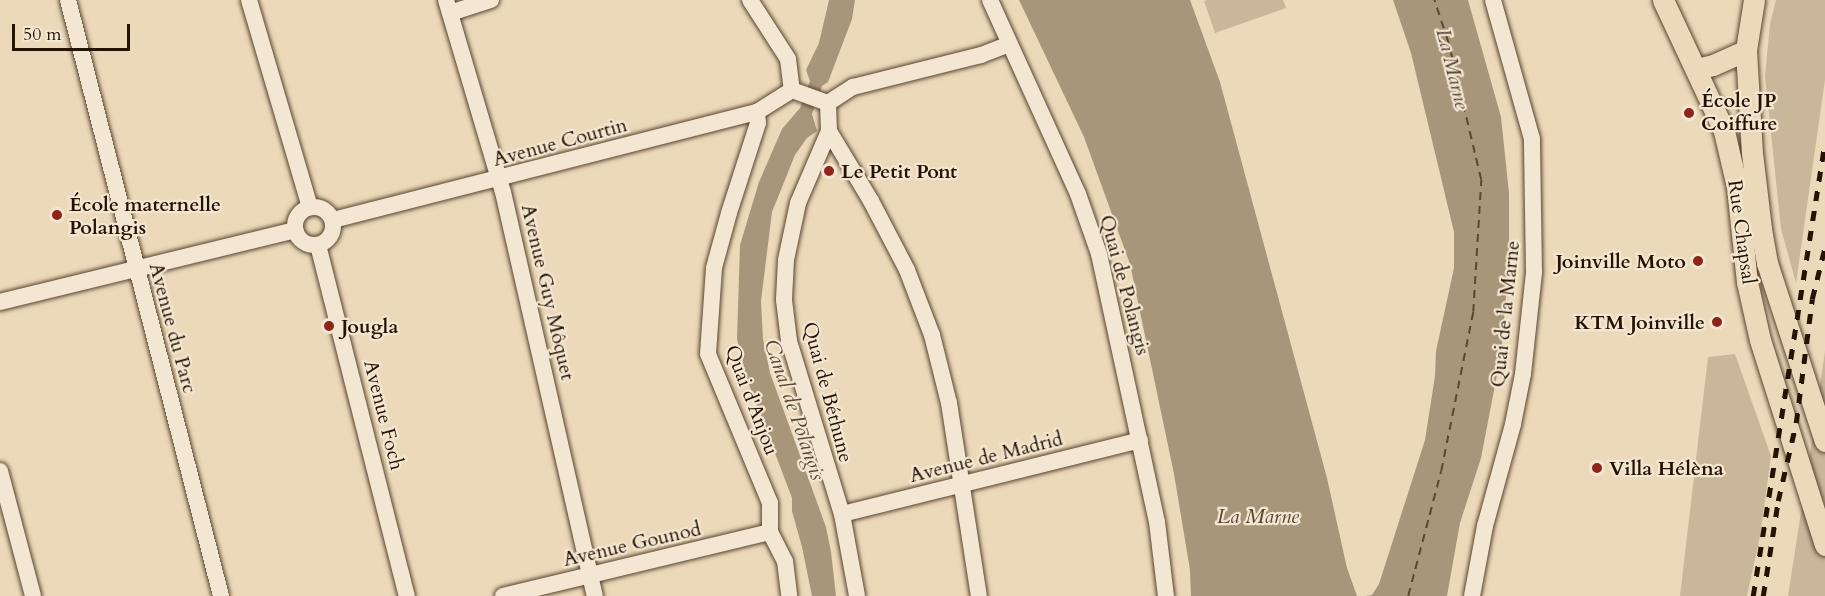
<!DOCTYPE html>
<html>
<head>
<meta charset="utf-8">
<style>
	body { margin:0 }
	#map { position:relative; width:1825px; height:596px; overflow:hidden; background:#ecd9b9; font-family:Cardo,serif }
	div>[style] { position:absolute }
	.green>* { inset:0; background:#cab79a }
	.water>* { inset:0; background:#a8967a }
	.ferry>* { height:1.5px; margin-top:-0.75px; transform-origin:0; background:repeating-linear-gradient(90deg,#594731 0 8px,transparent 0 14px) }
	.roads { filter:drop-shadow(0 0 2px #57442f) drop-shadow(0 0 2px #57442f) }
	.minor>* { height:16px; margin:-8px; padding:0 8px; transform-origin:8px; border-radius:8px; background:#f3e6d2 }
	.minor>.ring { margin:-8px; padding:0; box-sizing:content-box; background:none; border:16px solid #f3e6d2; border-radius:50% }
	.major>* { height:21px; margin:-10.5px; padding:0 10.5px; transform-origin:10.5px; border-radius:10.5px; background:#ecd9b9 }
	.rail>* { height:4.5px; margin-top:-2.25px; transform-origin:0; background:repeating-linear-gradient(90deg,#251301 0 10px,transparent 0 20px) }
	.dots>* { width:16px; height:16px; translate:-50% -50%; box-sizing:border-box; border:3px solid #f3e6d2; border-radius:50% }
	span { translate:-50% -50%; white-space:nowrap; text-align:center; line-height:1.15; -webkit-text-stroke:4.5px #f3e6d2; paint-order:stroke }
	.poi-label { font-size:20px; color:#251301; font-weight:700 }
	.left { translate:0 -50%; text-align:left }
	.right { translate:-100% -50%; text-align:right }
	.street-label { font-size:20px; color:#251301 }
	.water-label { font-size:21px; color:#594731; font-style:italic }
	.scale { position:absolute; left:12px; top:24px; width:118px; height:27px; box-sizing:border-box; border:3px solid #251301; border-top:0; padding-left:8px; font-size:18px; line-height:21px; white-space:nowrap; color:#251301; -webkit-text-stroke:4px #f3e6d2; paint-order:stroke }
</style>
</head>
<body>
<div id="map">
	<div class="green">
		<i style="clip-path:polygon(1207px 0,1283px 0,1286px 8px,1215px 33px,1204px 1px)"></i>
		<i style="clip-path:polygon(1776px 0,1825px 0,1825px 80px,1796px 283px,1781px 229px,1765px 76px,1770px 24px)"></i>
		<i style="clip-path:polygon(1825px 351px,1825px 596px,1788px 596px,1812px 441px)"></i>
		<i style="clip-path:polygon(1735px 354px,1771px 456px,1760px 536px,1747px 596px,1680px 596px,1708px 357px)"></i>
	</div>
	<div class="water">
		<i style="clip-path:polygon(829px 0,855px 0,852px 19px,828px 82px,822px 86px,812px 114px,817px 131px,807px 138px,795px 155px,772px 212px,761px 301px,763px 339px,770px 373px,826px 527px,831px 552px,836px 596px,812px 596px,802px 547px,792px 511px,792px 498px,748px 382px,737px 339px,740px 245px,759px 182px,782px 129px,800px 108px,810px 81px,806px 70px,819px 43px)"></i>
		<i style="clip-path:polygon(1019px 0,1190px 0,1220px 82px,1327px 478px,1347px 568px,1357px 596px,1191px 596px,1190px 570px,1174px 474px,1130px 264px,1084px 137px)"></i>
		<i style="clip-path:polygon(1393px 0,1468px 0,1501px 117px,1509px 193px,1509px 261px,1501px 354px,1481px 458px,1460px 523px,1447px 596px,1366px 596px,1372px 595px,1379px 584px,1425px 440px,1435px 376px,1436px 351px,1454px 268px,1454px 232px,1411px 53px)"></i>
	</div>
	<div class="ferry">
		<i style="left:1408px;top:596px;width:129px;rotate:-75.2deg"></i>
		<i style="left:1441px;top:471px;width:162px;rotate:-78.6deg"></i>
		<i style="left:1473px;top:312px;width:132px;rotate:-86.5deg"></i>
		<i style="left:1481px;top:180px;width:142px;rotate:-103.4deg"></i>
		<i style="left:1448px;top:42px;width:44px;rotate:-108.4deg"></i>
	</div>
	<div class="roads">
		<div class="minor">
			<i style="left:68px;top:0;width:615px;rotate:75.6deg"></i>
			<i style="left:249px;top:0;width:216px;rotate:73.6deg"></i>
			<i style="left:446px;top:0;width:200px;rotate:73.5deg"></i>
			<i style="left:503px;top:192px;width:414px;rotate:77.2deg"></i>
			<i style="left:750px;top:0;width:70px;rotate:57.2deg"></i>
			<i style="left:788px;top:59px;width:31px;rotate:83deg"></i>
			<i style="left:990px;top:0;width:213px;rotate:65.6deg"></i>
			<i style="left:1078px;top:194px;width:64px;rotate:70.7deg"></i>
			<i style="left:1099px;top:254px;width:274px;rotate:77.8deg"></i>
			<i style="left:1157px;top:522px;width:75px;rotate:83.1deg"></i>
			<i style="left:450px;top:13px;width:43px;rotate:-17.6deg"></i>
			<i style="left:792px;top:90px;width:38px;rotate:20deg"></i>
			<i style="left:828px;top:103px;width:28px;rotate:88deg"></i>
			<i style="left:829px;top:131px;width:82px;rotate:59deg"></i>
			<i style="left:871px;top:201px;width:78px;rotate:62.4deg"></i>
			<i style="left:907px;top:270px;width:70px;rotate:69deg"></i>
			<i style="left:932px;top:335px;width:70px;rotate:76deg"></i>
			<i style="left:949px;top:403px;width:195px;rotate:81.2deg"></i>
			<i style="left:828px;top:103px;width:30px;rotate:-33deg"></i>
			<i style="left:853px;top:87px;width:132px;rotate:-14deg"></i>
			<i style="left:981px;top:55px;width:30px;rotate:-21deg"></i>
			<i style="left:757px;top:112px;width:11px;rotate:85deg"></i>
			<i style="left:758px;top:123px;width:95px;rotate:107.9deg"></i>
			<i style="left:729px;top:213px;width:57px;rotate:105.3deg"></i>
			<i style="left:714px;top:268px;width:86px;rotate:94deg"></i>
			<i style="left:708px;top:354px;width:161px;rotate:67.4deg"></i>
			<i style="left:770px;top:503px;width:29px;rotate:90deg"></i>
			<i style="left:770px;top:532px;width:33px;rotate:63deg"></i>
			<i style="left:785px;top:561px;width:35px;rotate:83deg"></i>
			<i style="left:829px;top:131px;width:78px;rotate:113.3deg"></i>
			<i style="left:798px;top:203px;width:58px;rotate:101.9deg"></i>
			<i style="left:786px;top:260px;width:40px;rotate:92.9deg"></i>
			<i style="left:784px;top:300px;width:41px;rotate:83deg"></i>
			<i style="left:789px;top:341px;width:181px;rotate:73deg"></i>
			<i style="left:842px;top:514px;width:83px;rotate:79.6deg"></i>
			<i class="ring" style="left:295px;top:207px;width:22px;height:22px"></i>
			<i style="left:333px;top:220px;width:438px;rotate:-14.3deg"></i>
			<i style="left:757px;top:112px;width:41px;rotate:-32.2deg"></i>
			<i style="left:318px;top:245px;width:362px;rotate:75.8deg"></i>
			<i style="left:0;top:302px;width:304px;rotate:-13.7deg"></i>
			<i style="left:0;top:471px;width:129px;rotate:75.2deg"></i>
			<i style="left:842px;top:514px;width:307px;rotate:-13.9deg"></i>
			<i style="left:503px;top:596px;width:275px;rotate:-13.5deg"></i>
			<i style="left:1472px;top:596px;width:71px;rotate:-79.5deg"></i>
			<i style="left:1485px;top:526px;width:106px;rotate:-74.6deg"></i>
			<i style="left:1513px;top:424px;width:51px;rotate:-78.7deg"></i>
			<i style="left:1523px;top:374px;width:103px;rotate:-83.8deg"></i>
			<i style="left:1534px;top:272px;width:133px;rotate:-90.9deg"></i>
			<i style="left:1532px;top:139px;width:144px;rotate:-105.7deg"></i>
		</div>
		<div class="major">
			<i style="left:1663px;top:0;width:145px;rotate:65deg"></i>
			<i style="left:1724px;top:131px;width:57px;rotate:76.9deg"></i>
			<i style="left:1737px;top:187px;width:96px;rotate:84deg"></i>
			<i style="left:1747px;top:282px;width:59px;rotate:77.4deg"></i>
			<i style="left:1760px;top:340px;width:215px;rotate:72.4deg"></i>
			<i style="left:1754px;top:0;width:51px;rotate:99.1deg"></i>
			<i style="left:1746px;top:50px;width:103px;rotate:86.7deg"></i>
			<i style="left:1752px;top:153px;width:77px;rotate:83.2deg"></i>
			<i style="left:1761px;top:229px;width:35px;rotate:80deg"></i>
			<i style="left:1767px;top:263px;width:187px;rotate:72deg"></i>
			<i style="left:1697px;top:69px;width:16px;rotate:-14deg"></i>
			<i style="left:1713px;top:65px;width:36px;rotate:-24deg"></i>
		</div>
	</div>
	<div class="rail">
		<i style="left:1753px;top:596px;width:459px;rotate:-81deg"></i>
		<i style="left:1763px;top:596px;width:96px;rotate:-81deg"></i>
		<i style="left:1778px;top:501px;width:80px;rotate:-77deg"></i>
		<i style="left:1796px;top:423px;width:125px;rotate:-82.6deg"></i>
		<i style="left:1812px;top:299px;width:54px;rotate:-76deg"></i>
	</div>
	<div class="dots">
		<i style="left:1689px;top:113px;background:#8f2418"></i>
		<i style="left:829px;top:171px;background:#8f2418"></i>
		<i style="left:57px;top:215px;background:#8f2418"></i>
		<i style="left:1698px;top:261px;background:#8f2418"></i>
		<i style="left:1717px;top:322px;background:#8f2418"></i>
		<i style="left:329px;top:326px;background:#8f2418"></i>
		<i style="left:1597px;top:468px;background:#8f2418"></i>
	</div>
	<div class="poi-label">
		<span class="left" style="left:1701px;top:112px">École JP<br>Coiffure</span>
		<span class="left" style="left:841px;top:171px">Le Petit Pont</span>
		<span class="left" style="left:69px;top:216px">École maternelle<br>Polangis</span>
		<span class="right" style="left:1686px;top:261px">Joinville Moto</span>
		<span class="right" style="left:1705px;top:322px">KTM Joinville</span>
		<span class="left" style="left:341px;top:326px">Jougla</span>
		<span class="left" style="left:1609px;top:468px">Villa Hélèna</span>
	</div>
	<div class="street-label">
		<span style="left:560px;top:142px;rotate:-15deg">Avenue Courtin</span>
		<span style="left:1742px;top:232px;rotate:82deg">Rue Chapsal</span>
		<span style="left:1125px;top:285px;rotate:75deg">Quai de Polangis</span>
		<span style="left:548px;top:292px;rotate:77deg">Avenue Guy Môquet</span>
		<span style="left:1505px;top:314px;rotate:-84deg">Quai de la Marne</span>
		<span style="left:173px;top:328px;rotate:75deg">Avenue du Parc</span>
		<span style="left:828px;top:392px;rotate:75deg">Quai de Béthune</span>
		<span style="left:752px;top:400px;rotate:69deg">Quai d'Anjou</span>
		<span style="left:384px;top:415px;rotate:76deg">Avenue Foch</span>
		<span style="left:986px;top:457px;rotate:-14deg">Avenue de Madrid</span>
		<span style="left:632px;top:544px;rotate:-13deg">Avenue Gounod</span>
	</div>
	<div class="water-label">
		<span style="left:1452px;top:69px;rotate:76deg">La Marne</span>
		<span style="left:794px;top:410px;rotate:71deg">Canal de Polangis</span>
		<span style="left:1258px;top:517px">La Marne</span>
	</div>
	<div class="scale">50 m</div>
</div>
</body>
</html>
